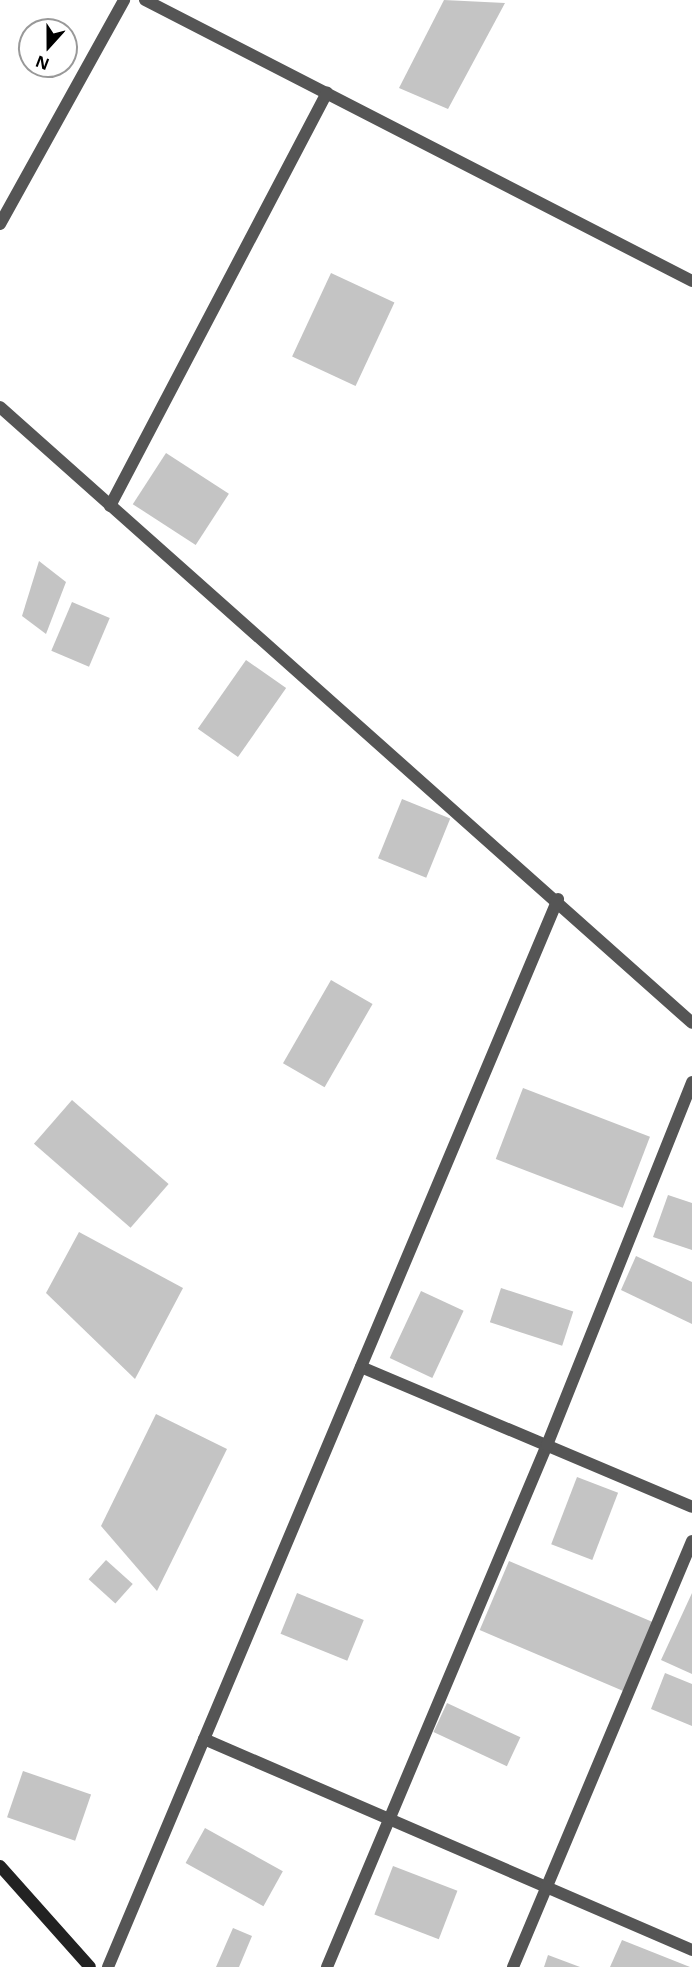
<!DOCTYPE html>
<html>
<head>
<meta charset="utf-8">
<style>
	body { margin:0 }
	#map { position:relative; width:692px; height:1967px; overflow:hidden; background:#fff; font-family:"Noto Sans",sans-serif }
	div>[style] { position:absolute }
	.building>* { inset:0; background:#c4c4c4; transform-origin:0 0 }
	.street>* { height:12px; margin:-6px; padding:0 6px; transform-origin:6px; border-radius:6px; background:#555 }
	.secondary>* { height:12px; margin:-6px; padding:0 6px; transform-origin:6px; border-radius:6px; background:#222 }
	span { translate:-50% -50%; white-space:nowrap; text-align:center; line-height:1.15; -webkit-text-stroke:6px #fff; paint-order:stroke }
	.north { position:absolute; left:18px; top:18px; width:60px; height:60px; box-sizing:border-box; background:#fff; border:2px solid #999; border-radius:50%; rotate:201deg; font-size:16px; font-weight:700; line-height:24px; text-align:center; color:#000 }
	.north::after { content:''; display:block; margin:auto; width:21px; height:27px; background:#000; clip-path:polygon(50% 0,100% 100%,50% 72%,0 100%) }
</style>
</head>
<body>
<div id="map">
	<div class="building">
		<i style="clip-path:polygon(444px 0,505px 3px,448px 109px,399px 88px)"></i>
		<i style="left:331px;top:273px;width:70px;height:92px;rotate:25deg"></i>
		<i style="left:166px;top:453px;width:75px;height:61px;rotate:33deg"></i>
		<i style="clip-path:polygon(39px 561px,66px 582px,46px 634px,22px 616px)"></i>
		<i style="left:72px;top:602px;width:41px;height:53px;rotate:23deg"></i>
		<i style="left:246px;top:660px;width:49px;height:84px;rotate:35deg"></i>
		<i style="left:402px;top:799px;width:52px;height:64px;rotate:22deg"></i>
		<i style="left:331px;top:980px;width:48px;height:96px;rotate:30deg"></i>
		<i style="left:523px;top:1088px;width:136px;height:76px;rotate:21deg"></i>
		<i style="left:72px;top:1100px;width:128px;height:58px;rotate:41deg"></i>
		<i style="clip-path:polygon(668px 1195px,692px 1203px,692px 1250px,653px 1237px)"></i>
		<i style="clip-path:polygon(79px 1232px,183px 1288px,135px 1379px,46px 1293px)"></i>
		<i style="clip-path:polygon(636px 1256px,692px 1282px,692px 1324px,621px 1290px)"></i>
		<i style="left:501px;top:1288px;width:76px;height:36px;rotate:18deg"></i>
		<i style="left:421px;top:1291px;width:47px;height:74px;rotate:25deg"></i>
		<i style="clip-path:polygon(156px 1414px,227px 1449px,157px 1591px,101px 1526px)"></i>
		<i style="left:577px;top:1477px;width:44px;height:72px;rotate:21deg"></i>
		<i style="left:106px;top:1560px;width:36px;height:26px;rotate:42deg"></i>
		<i style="left:509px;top:1561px;width:156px;height:75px;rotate:23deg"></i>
		<i style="left:297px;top:1593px;width:72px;height:44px;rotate:22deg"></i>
		<i style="clip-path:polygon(692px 1593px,692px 1674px,661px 1660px)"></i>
		<i style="clip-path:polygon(665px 1673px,692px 1684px,692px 1726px,651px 1709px)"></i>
		<i style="left:447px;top:1703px;width:81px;height:32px;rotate:25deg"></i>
		<i style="left:23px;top:1771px;width:72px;height:49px;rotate:19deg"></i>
		<i style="left:205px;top:1828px;width:89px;height:40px;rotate:29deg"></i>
		<i style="left:393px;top:1866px;width:69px;height:52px;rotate:21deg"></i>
		<i style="clip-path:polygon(233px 1928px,252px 1936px,239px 1967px,216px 1967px)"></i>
		<i style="clip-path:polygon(622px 1940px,690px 1967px,610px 1967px)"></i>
		<i style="clip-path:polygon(548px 1955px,580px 1967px,544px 1967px)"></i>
	</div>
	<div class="street">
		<i style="left:145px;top:0;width:615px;rotate:27.19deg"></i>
		<i style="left:0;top:224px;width:256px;rotate:-61deg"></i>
		<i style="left:0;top:407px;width:926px;rotate:41.67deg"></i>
		<i style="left:110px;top:506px;width:467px;rotate:-62.3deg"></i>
		<i style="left:361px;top:1367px;width:359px;rotate:22.9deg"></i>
		<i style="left:204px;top:1739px;width:532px;rotate:23.38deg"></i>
		<i style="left:108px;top:1967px;width:1159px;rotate:-67.15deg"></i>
		<i style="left:327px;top:1967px;width:566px;rotate:-67.15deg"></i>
		<i style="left:547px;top:1445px;width:391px;rotate:-68.2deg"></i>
		<i style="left:513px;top:1967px;width:462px;rotate:-67.2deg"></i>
	</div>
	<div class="secondary">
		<i style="left:0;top:1866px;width:135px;rotate:48.3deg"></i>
	</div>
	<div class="north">N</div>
</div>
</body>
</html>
